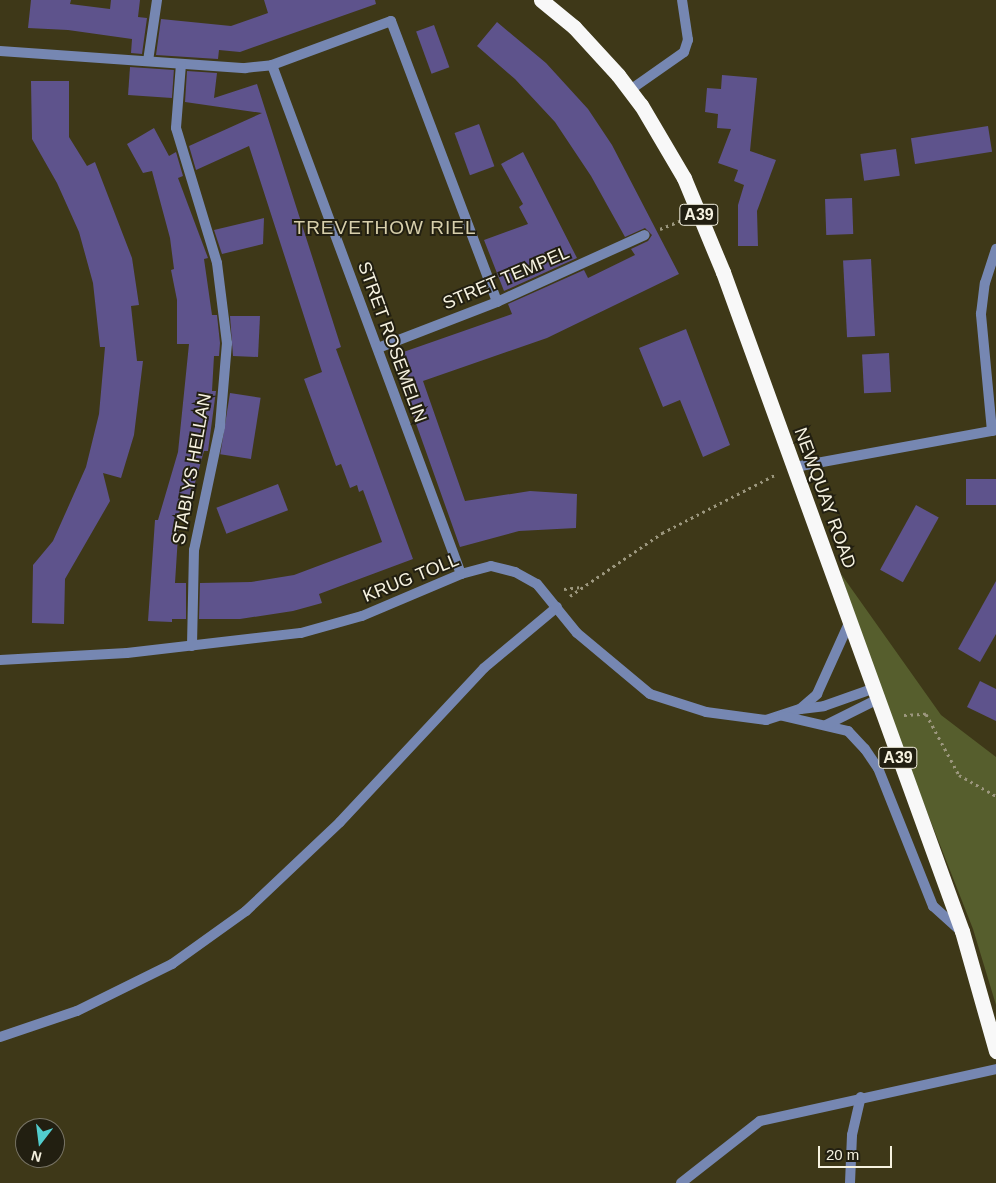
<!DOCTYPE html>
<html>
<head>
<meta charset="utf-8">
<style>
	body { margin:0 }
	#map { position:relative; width:996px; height:1183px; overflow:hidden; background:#3e3818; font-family:Arial,sans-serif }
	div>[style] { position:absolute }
	.green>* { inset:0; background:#565e2d }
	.building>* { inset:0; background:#5e538c; transform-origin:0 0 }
	.path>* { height:3px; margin-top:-1.5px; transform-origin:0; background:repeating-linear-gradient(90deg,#9c977e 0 2.5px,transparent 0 6.5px) }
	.lane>* { height:10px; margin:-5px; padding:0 5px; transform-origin:5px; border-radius:5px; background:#7687b2 }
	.street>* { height:10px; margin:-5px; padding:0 5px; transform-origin:5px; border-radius:5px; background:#7687b2 }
	.highway>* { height:15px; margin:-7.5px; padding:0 7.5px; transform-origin:7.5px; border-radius:7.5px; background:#f8f8f8 }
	span { translate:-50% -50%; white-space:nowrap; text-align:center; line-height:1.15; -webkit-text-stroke:4px #221f11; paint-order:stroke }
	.shield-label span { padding:1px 4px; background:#221f11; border:1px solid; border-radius:4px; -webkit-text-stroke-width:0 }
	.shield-label { font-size:16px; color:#f6f2e0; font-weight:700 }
	.street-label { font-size:18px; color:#f6f2e0 }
	.neighbourhood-label { font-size:19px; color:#d7cfab; letter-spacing:1px }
	.north { position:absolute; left:15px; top:1118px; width:50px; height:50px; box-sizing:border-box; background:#221f11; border:1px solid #777364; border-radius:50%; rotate:195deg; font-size:14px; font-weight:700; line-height:20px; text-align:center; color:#f6f2e0 }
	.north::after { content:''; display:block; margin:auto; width:18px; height:22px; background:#52cdce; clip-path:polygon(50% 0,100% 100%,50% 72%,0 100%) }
	.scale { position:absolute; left:818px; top:1146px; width:74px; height:22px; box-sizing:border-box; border:2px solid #f6f2e0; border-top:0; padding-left:6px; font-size:15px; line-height:18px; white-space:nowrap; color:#f6f2e0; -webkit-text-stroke:4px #221f11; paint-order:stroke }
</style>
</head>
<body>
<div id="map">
	<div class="green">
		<i style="clip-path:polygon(841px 574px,941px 715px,996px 757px,996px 1005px,973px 929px,891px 720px)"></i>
	</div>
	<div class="building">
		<i style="clip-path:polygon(31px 0,71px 0,70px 4px,110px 9px,111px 0,140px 0,138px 17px,147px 18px,142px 54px,131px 53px,132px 39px,68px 30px,28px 28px)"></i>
		<i style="clip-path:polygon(264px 0,375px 0,376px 4px,240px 52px,219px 50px,218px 59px,156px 55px,161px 19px,231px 26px,268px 13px)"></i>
		<i style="clip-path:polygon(497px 22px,546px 63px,588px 109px,612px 145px,679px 274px,547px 338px,423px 381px,465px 501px,530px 491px,577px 494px,576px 528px,519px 531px,460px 547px,392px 356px,512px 314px,508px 304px,584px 270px,588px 278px,635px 255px,631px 249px,648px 241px,652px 235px,645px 228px,625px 237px,591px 176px,555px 122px,515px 79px,477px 46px)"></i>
		<i style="left:434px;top:25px;width:45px;height:19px;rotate:70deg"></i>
		<i style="left:130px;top:67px;width:44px;height:28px;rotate:4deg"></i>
		<i style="clip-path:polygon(187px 71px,217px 73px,214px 98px,257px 84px,341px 347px,336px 349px,413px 559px,319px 594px,322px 603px,293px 611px,240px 619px,199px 619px,200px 583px,251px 582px,294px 575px,382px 542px,363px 490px,359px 492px,357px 485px,350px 488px,341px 464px,336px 466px,304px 379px,322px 372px,249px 146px,196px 170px,189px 146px,262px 113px,185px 102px)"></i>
		<i style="clip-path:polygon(722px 75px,757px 78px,750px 151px,776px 160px,757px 211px,758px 246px,738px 246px,738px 205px,744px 185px,734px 181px,738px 170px,718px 163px,731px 129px,717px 128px,718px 114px,705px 112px,707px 88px,721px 89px)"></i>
		<i style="clip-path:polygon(31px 81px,69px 81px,69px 137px,87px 166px,95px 162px,132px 258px,139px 305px,131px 306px,137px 361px,143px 361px,134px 435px,121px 478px,103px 473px,110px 501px,65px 579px,64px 624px,32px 623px,33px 565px,53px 541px,86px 467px,99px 414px,105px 347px,100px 347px,93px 283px,79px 232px,57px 183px,32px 139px)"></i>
		<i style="left:479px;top:124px;width:45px;height:26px;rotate:70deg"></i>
		<i style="left:988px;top:126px;width:26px;height:78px;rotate:81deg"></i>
		<i style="clip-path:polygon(154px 128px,169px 156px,176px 152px,183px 176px,178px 178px,208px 258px,204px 259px,212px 315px,217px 315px,220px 343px,219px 356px,214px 356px,212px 391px,216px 391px,208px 451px,204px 451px,188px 508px,180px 505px,175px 583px,186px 583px,186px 619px,172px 619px,172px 622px,148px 621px,155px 520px,158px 520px,178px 452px,189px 344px,177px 344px,177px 300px,171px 270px,174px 269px,170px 238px,152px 171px,143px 173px,127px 144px)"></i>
		<i style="left:896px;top:149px;width:27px;height:36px;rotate:82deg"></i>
		<i style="clip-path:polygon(523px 152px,577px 258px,504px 291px,484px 240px,528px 224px,519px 207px,523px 204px,501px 164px)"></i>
		<i style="left:852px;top:198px;width:36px;height:27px;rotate:88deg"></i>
		<i style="clip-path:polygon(264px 218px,263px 244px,222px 254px,214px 230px)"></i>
		<i style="left:871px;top:259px;width:77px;height:28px;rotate:87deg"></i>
		<i style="clip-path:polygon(230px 316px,260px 316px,258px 357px,233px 356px)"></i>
		<i style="clip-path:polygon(686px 329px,730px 445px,703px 457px,680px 400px,663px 407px,639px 348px)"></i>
		<i style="left:889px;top:353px;width:39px;height:27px;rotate:87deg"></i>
		<i style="left:230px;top:393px;width:31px;height:62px;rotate:9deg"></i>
		<i style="left:996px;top:479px;width:26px;height:30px;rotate:90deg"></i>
		<i style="left:278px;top:484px;width:28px;height:66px;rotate:69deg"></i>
		<i style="left:916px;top:505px;width:26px;height:74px;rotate:29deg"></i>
		<i style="clip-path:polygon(996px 581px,996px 634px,980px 662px,958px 649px)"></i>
		<i style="clip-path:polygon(980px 681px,996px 689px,996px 721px,967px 707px)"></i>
	</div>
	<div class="path">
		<i style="left:660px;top:229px;width:24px;rotate:-22deg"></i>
		<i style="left:564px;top:589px;width:17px;rotate:-7deg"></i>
		<i style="left:570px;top:596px;width:112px;rotate:-34.4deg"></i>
		<i style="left:662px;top:533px;width:127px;rotate:-27.2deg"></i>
		<i style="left:904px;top:715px;width:22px;rotate:-3deg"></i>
		<i style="left:926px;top:714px;width:69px;rotate:61.6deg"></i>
		<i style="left:959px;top:775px;width:43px;rotate:29.6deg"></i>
	</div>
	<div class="lane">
		<i style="left:630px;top:90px;width:66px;rotate:-35.1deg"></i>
		<i style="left:684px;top:52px;width:13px;rotate:-72deg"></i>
		<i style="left:688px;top:40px;width:40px;rotate:-98.5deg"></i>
		<i style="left:681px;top:1183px;width:100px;rotate:-38.1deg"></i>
		<i style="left:760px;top:1121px;width:242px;rotate:-12.4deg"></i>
		<i style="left:850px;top:1183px;width:48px;rotate:-87.6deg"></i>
		<i style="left:852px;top:1135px;width:39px;rotate:-77deg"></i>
	</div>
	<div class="street">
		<i style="left:0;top:51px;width:246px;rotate:4deg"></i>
		<i style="left:245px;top:68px;width:27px;rotate:-6deg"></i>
		<i style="left:272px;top:65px;width:127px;rotate:-20.3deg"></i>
		<i style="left:391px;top:21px;width:300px;rotate:69.3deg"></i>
		<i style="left:148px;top:61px;width:62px;rotate:-81.6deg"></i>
		<i style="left:181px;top:64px;width:64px;rotate:94.5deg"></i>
		<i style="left:176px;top:128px;width:141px;rotate:73.1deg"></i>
		<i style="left:217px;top:263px;width:81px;rotate:82.9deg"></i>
		<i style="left:227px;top:343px;width:84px;rotate:94.8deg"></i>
		<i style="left:220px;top:427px;width:126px;rotate:101.9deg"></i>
		<i style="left:194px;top:550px;width:96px;rotate:91.2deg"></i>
		<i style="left:272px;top:65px;width:543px;rotate:69.63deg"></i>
		<i style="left:378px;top:348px;width:128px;rotate:-21.1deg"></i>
		<i style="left:497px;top:302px;width:162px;rotate:-24.4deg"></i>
		<i style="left:992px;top:431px;width:118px;rotate:-95.4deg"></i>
		<i style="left:981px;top:314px;width:31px;rotate:-83deg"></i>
		<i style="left:985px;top:283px;width:36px;rotate:-72deg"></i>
		<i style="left:795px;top:467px;width:204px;rotate:-10.4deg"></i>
		<i style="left:0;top:660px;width:127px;rotate:-3.2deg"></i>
		<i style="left:127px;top:653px;width:175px;rotate:-6.6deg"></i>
		<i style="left:301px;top:633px;width:63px;rotate:-15.6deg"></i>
		<i style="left:362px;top:616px;width:108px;rotate:-23deg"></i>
		<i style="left:461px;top:574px;width:31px;rotate:-15deg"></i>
		<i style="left:491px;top:566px;width:25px;rotate:14deg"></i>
		<i style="left:515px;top:572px;width:25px;rotate:29deg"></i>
		<i style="left:537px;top:584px;width:63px;rotate:50.8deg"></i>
		<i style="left:577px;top:633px;width:95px;rotate:39.9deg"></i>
		<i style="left:650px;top:694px;width:59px;rotate:17.8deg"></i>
		<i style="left:706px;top:712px;width:61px;rotate:7.6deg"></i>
		<i style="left:766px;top:720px;width:36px;rotate:-18deg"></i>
		<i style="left:800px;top:709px;width:23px;rotate:-41deg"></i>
		<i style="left:817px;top:694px;width:78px;rotate:-65.7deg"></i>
		<i style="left:801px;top:709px;width:23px;rotate:-7deg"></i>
		<i style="left:824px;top:706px;width:51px;rotate:-19.5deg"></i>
		<i style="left:783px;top:716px;width:67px;rotate:13deg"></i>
		<i style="left:848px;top:731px;width:25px;rotate:47deg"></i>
		<i style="left:865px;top:749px;width:23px;rotate:56deg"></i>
		<i style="left:878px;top:768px;width:149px;rotate:68.3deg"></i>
		<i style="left:933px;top:906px;width:38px;rotate:42deg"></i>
		<i style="left:826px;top:725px;width:56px;rotate:-26.6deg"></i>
		<i style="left:0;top:1037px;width:81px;rotate:-18.7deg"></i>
		<i style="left:77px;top:1011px;width:106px;rotate:-26.3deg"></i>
		<i style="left:172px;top:964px;width:91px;rotate:-35.6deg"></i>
		<i style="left:246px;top:911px;width:129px;rotate:-43.4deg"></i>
		<i style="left:340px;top:822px;width:211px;rotate:-46.9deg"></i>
		<i style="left:484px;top:668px;width:95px;rotate:-39.9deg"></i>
	</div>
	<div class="highway">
		<i style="left:541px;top:0;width:43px;rotate:39.3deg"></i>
		<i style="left:574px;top:27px;width:65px;rotate:47.5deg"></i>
		<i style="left:618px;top:75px;width:38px;rotate:53deg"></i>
		<i style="left:641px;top:105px;width:85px;rotate:59.5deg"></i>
		<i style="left:684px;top:178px;width:102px;rotate:67.5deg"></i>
		<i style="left:723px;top:272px;width:701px;rotate:70.07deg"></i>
		<i style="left:962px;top:931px;width:125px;rotate:74.2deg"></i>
	</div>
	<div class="shield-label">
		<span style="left:699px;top:215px">A39</span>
		<span style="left:898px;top:758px">A39</span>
	</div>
	<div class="street-label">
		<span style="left:506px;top:278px;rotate:-23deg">STRET TEMPEL</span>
		<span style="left:392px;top:342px;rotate:70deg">STRET ROSEMELIN</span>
		<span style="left:192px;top:469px;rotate:-80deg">STABLYS HELLAN</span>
		<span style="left:825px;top:498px;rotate:70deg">NEWQUAY ROAD</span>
		<span style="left:411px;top:578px;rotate:-22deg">KRUG TOLL</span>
	</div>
	<div class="neighbourhood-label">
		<span style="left:385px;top:228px">TREVETHOW RIEL</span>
	</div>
	<div class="north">N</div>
	<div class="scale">20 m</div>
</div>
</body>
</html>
